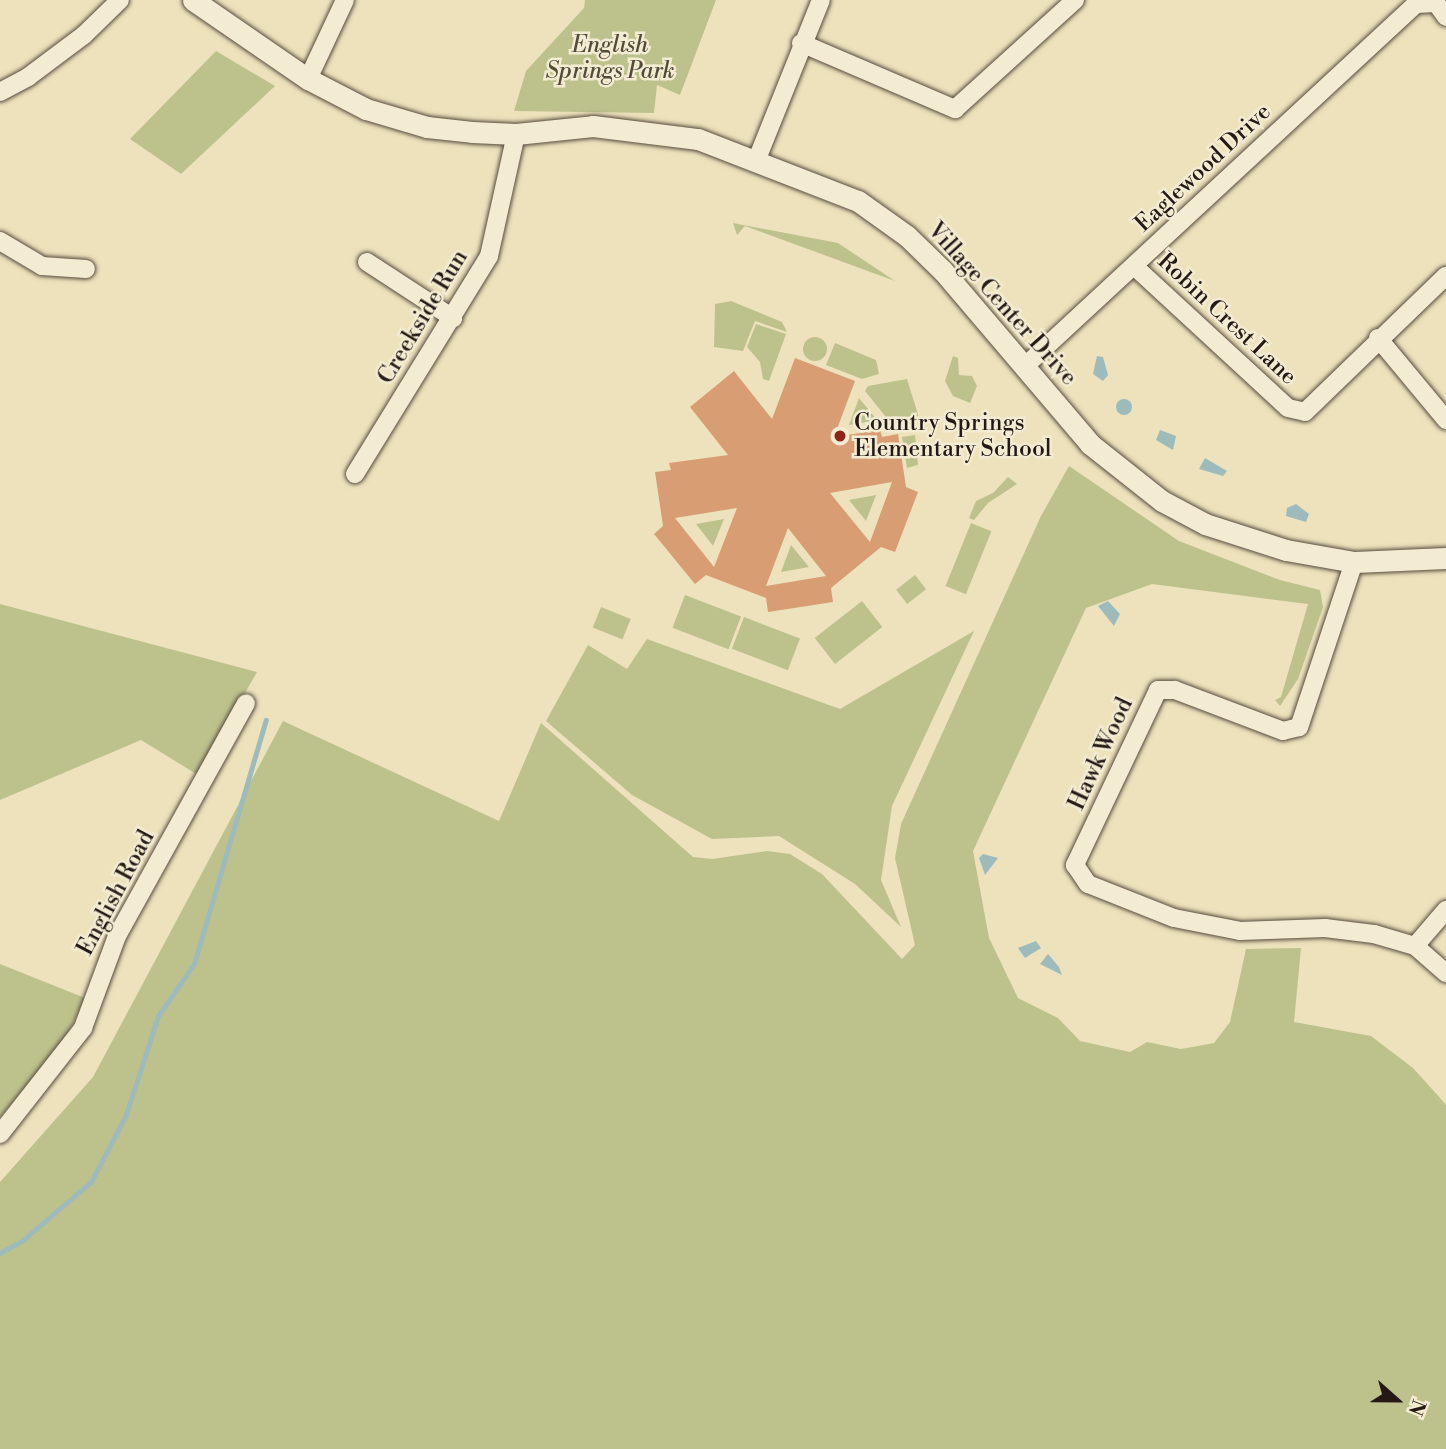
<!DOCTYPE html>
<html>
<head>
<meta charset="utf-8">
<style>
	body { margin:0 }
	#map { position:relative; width:1446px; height:1449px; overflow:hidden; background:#ede2bc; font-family:"Libre Bodoni",serif }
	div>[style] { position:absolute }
	.green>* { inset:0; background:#bdc28d; transform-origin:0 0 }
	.round { border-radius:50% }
	.water>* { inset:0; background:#9ebbbb }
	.stream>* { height:4.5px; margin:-2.25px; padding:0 2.25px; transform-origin:2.25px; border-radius:2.25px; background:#9ebbbb }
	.building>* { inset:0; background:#d99d74 }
	.roads { filter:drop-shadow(0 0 2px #574b3f) drop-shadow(0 0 2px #574b3f) }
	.minor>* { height:18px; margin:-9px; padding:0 9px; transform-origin:9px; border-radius:9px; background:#f3ecd3 }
	.tertiary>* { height:21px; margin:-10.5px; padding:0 10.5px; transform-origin:10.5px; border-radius:10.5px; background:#f3ecd3 }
	.dots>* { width:19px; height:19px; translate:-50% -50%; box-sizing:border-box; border:4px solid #f3ecd3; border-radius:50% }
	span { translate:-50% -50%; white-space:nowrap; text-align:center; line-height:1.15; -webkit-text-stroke:5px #f3ecd3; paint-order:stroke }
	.park-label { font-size:23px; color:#534c39; font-style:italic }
	.street-label { font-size:23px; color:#251915 }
	.poi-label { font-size:23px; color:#251915 }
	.left { translate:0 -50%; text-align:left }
	.north { position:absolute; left:1362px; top:1365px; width:70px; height:70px; -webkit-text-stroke:5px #f3ecd3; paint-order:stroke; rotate:111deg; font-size:19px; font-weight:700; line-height:28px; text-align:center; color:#251915 }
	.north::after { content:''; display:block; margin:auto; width:24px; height:32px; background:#251915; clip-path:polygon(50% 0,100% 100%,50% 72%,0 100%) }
</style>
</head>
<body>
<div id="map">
	<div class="green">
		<i style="clip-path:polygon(585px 0,716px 0,680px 95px,657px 85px,654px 113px,514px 111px,526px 71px,584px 8px)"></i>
		<i style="clip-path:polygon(216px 51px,275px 86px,181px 174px,130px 139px)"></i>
		<i style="clip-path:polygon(733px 223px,838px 243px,895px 281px,745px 226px,737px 235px)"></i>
		<i style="clip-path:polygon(731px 301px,782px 322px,787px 332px,755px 321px,743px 351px,714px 347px,715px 304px)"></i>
		<i style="clip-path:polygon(756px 324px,786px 334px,769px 381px,763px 379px,760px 362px,747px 347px)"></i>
		<i class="round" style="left:803px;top:337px;width:24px;height:24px"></i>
		<i style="clip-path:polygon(835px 343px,876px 360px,879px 374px,862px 379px,826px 365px)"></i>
		<i style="clip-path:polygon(953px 356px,958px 358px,959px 375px,972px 376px,977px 386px,970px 403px,953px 396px,945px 381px)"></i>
		<i style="clip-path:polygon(907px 379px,920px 421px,894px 427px,865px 391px,868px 386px)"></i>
		<i style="clip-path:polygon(859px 398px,877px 420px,849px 425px)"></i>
		<i style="clip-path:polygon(915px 435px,918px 465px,907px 468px,902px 437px)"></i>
		<i style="clip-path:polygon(1069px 466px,1179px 541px,1280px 580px,1320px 590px,1323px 607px,1298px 679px,1280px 706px,1275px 700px,1281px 697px,1308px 604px,1152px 584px,1086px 608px,973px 851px,989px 938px,1018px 998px,1058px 1018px,1080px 1041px,1130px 1052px,1147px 1042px,1181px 1049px,1214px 1043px,1230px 1022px,1246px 949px,1301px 948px,1294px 1022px,1371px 1036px,1413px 1068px,1441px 1099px,1446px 1105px,1446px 1449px,0 1449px,0 1182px,93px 1077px,283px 721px,499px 821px,541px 723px,693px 857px,712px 859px,767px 851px,790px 854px,822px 874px,902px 959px,915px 945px,895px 858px,901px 824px,1041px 516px)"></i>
		<i style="clip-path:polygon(1008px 477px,1017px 484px,988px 503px,974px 520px,969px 518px,976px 501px,993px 493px)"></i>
		<i style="clip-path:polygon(876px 495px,866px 521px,849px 500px)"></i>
		<i style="clip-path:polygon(724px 519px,713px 546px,696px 524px)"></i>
		<i style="left:971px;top:523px;width:22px;height:68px;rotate:22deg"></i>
		<i style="clip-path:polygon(791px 545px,809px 567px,781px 572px)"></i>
		<i style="left:915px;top:575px;width:18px;height:24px;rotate:52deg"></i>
		<i style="left:685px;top:595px;width:60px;height:35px;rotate:21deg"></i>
		<i style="left:862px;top:601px;width:33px;height:60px;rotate:52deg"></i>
		<i style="clip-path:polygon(0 604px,257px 672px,198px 775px,141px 740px,0 800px)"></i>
		<i style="left:601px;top:607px;width:32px;height:22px;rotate:22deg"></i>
		<i style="left:744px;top:617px;width:60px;height:34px;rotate:21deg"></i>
		<i style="clip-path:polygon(974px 631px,892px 806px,881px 880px,901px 927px,855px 884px,779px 836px,712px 839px,632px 795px,546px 721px,588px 645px,627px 669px,647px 639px,840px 709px)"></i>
		<i style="clip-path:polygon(0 964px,85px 998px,63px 1044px,0 1117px)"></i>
	</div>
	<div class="water">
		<i style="clip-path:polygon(1097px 356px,1103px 357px,1108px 375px,1103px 381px,1093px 374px)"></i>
		<i class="round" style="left:1116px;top:399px;width:16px;height:16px"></i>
		<i style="clip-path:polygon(1160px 430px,1176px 436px,1173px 450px,1156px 440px)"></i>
		<i style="clip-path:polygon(1205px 458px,1227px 471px,1223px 476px,1199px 469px)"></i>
		<i style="clip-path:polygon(1296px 504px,1309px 514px,1306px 522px,1286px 516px,1287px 508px)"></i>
		<i style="clip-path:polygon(1108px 601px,1120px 614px,1114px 626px,1098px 606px)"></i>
		<i style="clip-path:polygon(983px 854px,998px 858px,985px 875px,979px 858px)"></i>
		<i style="clip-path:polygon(1036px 941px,1041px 948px,1025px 958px,1018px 948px)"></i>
		<i style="clip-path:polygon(1048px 954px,1059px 967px,1062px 975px,1040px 964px)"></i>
	</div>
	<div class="stream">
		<i style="left:0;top:1253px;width:26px;rotate:-29deg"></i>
		<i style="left:23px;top:1240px;width:89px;rotate:-40.5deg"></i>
		<i style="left:91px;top:1182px;width:76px;rotate:-62.4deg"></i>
		<i style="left:126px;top:1115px;width:104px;rotate:-72.1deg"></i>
		<i style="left:158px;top:1016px;width:63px;rotate:-55.3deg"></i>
		<i style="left:194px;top:964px;width:254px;rotate:-73.6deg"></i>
	</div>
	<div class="building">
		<i style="clip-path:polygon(evenodd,795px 358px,855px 381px,834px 437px,880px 430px,882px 437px,898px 434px,906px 487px,918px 492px,895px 552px,881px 547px,831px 588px,833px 602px,768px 612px,766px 598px,706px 575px,695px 584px,654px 534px,663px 526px,655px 472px,671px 470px,669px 463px,728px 455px,690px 407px,734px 371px,772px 419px,795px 358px,892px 482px,870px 542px,830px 493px,892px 482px,795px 358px,737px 508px,714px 567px,675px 518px,737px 508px,795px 358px,788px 528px,826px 576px,766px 586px,788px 528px)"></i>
	</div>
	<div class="roads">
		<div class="minor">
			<i style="left:801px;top:43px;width:168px;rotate:23.2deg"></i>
			<i style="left:955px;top:109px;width:162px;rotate:-42.2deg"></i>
			<i style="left:308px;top:79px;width:87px;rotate:-64.9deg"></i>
			<i style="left:0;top:92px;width:32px;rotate:-28deg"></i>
			<i style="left:28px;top:77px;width:70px;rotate:-36.9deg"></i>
			<i style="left:84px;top:35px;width:50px;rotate:-44.2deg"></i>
			<i style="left:757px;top:159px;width:171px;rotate:-68.1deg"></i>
			<i style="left:0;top:241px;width:49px;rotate:30.8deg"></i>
			<i style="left:42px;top:266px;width:44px;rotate:3.9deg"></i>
			<i style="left:367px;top:262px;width:103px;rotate:33.1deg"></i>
			<i style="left:1134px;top:266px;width:209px;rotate:42.7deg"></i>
			<i style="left:1288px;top:408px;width:17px;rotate:13deg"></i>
			<i style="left:1305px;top:412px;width:196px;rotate:-44deg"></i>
			<i style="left:1378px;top:338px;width:107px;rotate:50.3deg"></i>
			<i style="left:1024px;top:367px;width:534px;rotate:-42.8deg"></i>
			<i style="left:1416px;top:4px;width:20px;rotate:-3deg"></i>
			<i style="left:1436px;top:3px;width:17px;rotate:54deg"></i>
			<i style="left:355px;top:474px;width:256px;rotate:-58.4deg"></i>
			<i style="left:489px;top:256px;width:125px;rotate:-77.5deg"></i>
			<i style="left:1354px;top:562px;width:174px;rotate:108.4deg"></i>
			<i style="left:1299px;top:727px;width:16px;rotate:166deg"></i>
			<i style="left:1283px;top:731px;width:116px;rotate:-159.2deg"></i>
			<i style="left:1175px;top:690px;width:17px;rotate:180deg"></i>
			<i style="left:1158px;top:690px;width:194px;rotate:115.4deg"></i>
			<i style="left:1075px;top:865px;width:23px;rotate:56deg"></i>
			<i style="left:1088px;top:884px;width:92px;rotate:21.6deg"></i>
			<i style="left:1174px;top:918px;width:67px;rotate:11.1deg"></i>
			<i style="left:1240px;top:931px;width:85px;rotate:-2deg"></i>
			<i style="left:1325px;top:928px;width:49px;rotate:7deg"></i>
			<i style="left:1374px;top:934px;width:43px;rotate:16.3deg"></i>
			<i style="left:1415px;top:946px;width:41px;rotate:41.1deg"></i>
			<i style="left:1415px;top:946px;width:48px;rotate:-49.3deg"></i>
			<i style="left:0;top:1134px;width:135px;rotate:-51.9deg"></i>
			<i style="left:83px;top:1028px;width:98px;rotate:-69.7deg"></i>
			<i style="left:117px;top:936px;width:266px;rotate:-61deg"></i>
		</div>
		<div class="tertiary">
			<i style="left:193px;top:0;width:140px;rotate:34.5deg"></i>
			<i style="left:308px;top:79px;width:65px;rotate:27.3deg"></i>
			<i style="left:366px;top:109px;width:64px;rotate:16.4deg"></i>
			<i style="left:427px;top:127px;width:45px;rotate:6.3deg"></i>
			<i style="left:472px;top:132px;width:44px;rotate:2.6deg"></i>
			<i style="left:516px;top:134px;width:77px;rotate:-5.9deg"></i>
			<i style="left:593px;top:126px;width:106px;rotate:7.1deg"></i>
			<i style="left:698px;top:139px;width:172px;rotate:21.2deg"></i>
			<i style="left:858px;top:201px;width:60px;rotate:35.5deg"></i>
			<i style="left:907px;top:236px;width:50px;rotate:44.2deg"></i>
			<i style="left:943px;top:271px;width:227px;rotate:49.6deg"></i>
			<i style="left:1090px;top:444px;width:92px;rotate:38.4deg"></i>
			<i style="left:1162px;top:501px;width:49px;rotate:28.1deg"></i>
			<i style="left:1205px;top:524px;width:85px;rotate:17.8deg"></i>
			<i style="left:1286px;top:550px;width:69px;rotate:10deg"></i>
			<i style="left:1354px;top:562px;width:92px;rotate:-2.5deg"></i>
		</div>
	</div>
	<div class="dots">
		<i style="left:840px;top:436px;background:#8f2418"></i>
	</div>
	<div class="park-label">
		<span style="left:610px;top:58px">English<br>Springs Park</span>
	</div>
	<div class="street-label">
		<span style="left:1203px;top:168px;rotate:-43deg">Eaglewood Drive</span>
		<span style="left:1002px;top:304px;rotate:48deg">Village Center Drive</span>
		<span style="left:423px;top:317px;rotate:-59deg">Creekside Run</span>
		<span style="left:1227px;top:319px;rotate:43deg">Robin Crest Lane</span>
		<span style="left:1101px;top:754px;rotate:-65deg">Hawk Wood</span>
		<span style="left:116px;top:893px;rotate:-62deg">English Road</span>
	</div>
	<div class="poi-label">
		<span class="left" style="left:854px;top:436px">Country Springs<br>Elementary School</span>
	</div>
	<div class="north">N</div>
</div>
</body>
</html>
